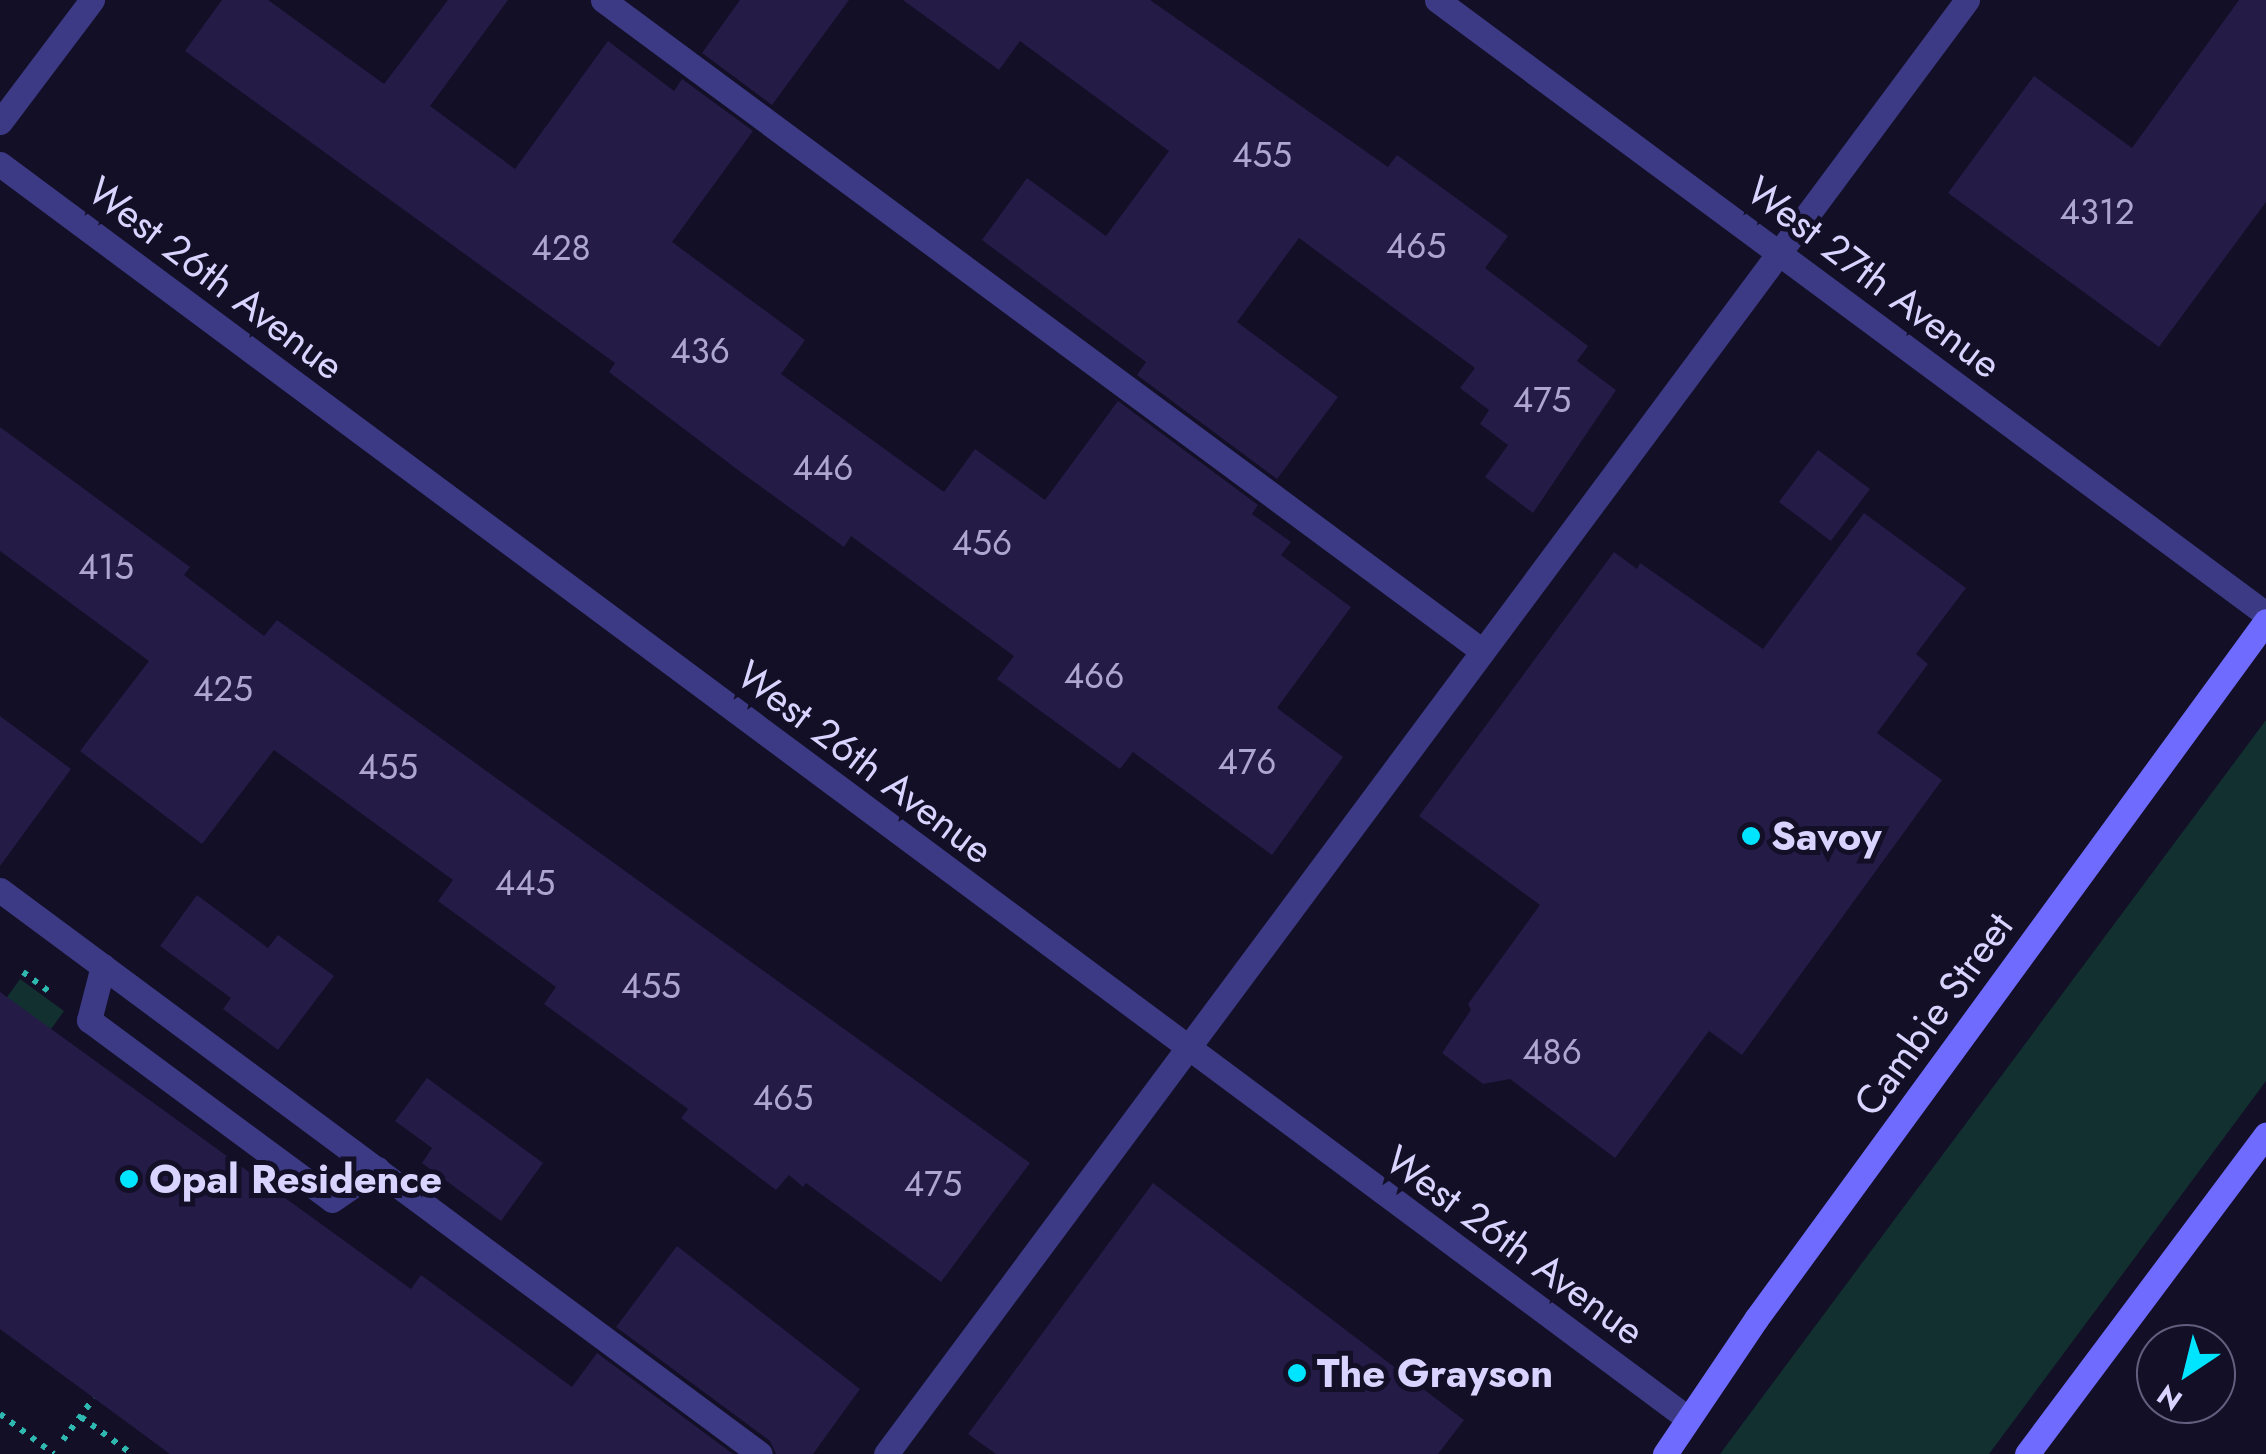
<!DOCTYPE html>
<html>
<head>
<meta charset="utf-8">
<style>
	body { margin:0 }
	#map { position:relative; width:2266px; height:1454px; overflow:hidden; background:#130f26; font-family:Jost,sans-serif }
	div>[style] { position:absolute }
	.green>* { inset:0; background:#12302f }
	.building>* { inset:0; background:#241b47; transform-origin:0 0 }
	.path>* { height:6px; margin-top:-3px; transform-origin:0; background:repeating-linear-gradient(90deg,#2fb8b0 0 5px,transparent 0 13px) }
	.service>* { height:25px; margin:-12.5px; padding:0 12.5px; transform-origin:12.5px; border-radius:12.5px; background:#3d3a85 }
	.minor>* { height:25px; margin:-12.5px; padding:0 12.5px; transform-origin:12.5px; border-radius:12.5px; background:#3d3a85 }
	.secondary>* { height:25px; margin:-12.5px; padding:0 12.5px; transform-origin:12.5px; border-radius:12.5px; background:#6f6bff }
	.dots>* { width:28px; height:28px; translate:-50% -50%; box-sizing:border-box; border:5px solid #130f26; border-radius:50% }
	span { translate:-50% -50%; white-space:nowrap; text-align:center; line-height:1.15; -webkit-text-stroke:10px #130f26; paint-order:stroke }
	.number-label { font-size:35px; color:#aca6d1 }
	.number-label span { -webkit-text-stroke-width:0 }
	.street-label { font-size:40px; color:#d9d4ff }
	.poi-label { font-size:40px; color:#d9d4ff; font-weight:700 }
	.left { translate:0 -50%; text-align:left }
	.north { position:absolute; left:2136px; top:1324px; width:100px; height:100px; box-sizing:border-box; background:#130f26; border:2px solid #625e7d; border-radius:50%; rotate:215deg; font-size:28px; font-weight:700; line-height:40px; text-align:center; color:#d9d4ff }
	.north::after { content:''; display:block; margin:auto; width:35px; height:45px; background:#00e5ff; clip-path:polygon(50% 0,100% 100%,50% 72%,0 100%) }
</style>
</head>
<body>
<div id="map">
	<div class="green">
		<i style="clip-path:polygon(2266px 720px,2266px 1081px,1989px 1454px,1720px 1454px)"></i>
		<i style="clip-path:polygon(20px 979px,64px 1011px,10px 1086px,0 1007px)"></i>
	</div>
	<div class="building">
		<i style="clip-path:polygon(222px 0,268px 0,384px 84px,448px 0,508px 0,430px 106px,515px 169px,608px 41px,674px 91px,682px 79px,753px 131px,672px 242px,805px 340px,781px 374px,944px 492px,975px 449px,1045px 500px,1118px 401px,1258px 505px,1252px 514px,1291px 542px,1281px 555px,1351px 607px,1277px 708px,1343px 757px,1272px 855px,1133px 752px,1120px 769px,997px 679px,1014px 656px,851px 536px,844px 547px,742px 473px,609px 372px,615px 363px,185px 51px)"></i>
		<i style="clip-path:polygon(740px 0,849px 0,772px 105px,702px 53px)"></i>
		<i style="clip-path:polygon(903px 0,1150px 0,1388px 167px,1397px 155px,1508px 236px,1485px 268px,1588px 346px,1577px 361px,1616px 390px,1533px 513px,1485px 477px,1508px 445px,1480px 424px,1489px 410px,1460px 388px,1475px 368px,1299px 238px,1237px 322px,1338px 397px,1277px 479px,1137px 375px,1146px 362px,982px 240px,1027px 178px,1106px 236px,1169px 151px,1020px 41px,999px 70px)"></i>
		<i style="clip-path:polygon(2239px 0,2266px 0,2266px 202px,2159px 347px,1948px 193px,2034px 76px,2132px 148px)"></i>
		<i style="clip-path:polygon(0 427px,190px 567px,184px 575px,264px 636px,277px 620px,1030px 1163px,941px 1282px,806px 1183px,803px 1187px,789px 1175px,776px 1190px,681px 1118px,688px 1109px,544px 1004px,556px 987px,438px 901px,453px 880px,274px 750px,202px 844px,80px 751px,149px 661px,0 551px)"></i>
		<i style="left:1818px;top:450px;width:65px;height:65px;rotate:37deg"></i>
		<i style="clip-path:polygon(1864px 513px,1966px 588px,1916px 654px,1928px 664px,1877px 733px,1942px 780px,1742px 1055px,1709px 1031px,1615px 1158px,1510px 1079px,1483px 1084px,1442px 1053px,1471px 1010px,1468px 1004px,1540px 905px,1419px 816px,1614px 552px,1637px 569px,1640px 563px,1763px 649px)"></i>
		<i style="clip-path:polygon(0 716px,71px 769px,0 866px)"></i>
		<i style="clip-path:polygon(197px 895px,268px 948px,278px 935px,334px 976px,278px 1050px,223px 1009px,231px 998px,160px 946px)"></i>
		<i style="clip-path:polygon(0 992px,411px 1289px,421px 1275px,572px 1387px,597px 1353px,733px 1454px,170px 1454px,0 1329px)"></i>
		<i style="clip-path:polygon(427px 1078px,543px 1163px,501px 1221px,422px 1163px,432px 1148px,395px 1121px)"></i>
		<i style="clip-path:polygon(1153px 1183px,1464px 1420px,1438px 1454px,996px 1454px,968px 1434px)"></i>
		<i style="clip-path:polygon(677px 1246px,860px 1389px,813px 1454px,776px 1454px,770px 1441px,616px 1327px)"></i>
	</div>
	<div class="path">
		<i style="left:23px;top:972px;width:34px;rotate:37deg"></i>
		<i style="left:0;top:1414px;width:67px;rotate:36.5deg"></i>
		<i style="left:81px;top:1417px;width:63px;rotate:36deg"></i>
		<i style="left:63px;top:1440px;width:52px;rotate:-53.6deg"></i>
	</div>
	<div class="service">
		<i style="left:603px;top:0;width:1092px;rotate:36.51deg"></i>
		<i style="left:0;top:890px;width:946px;rotate:36.58deg"></i>
		<i style="left:103px;top:966px;width:56px;rotate:104.5deg"></i>
		<i style="left:89px;top:1020px;width:302px;rotate:36.5deg"></i>
		<i style="left:332px;top:1200px;width:55px;rotate:-34.6deg"></i>
		<i style="left:886px;top:1454px;width:1812px;rotate:-53.37deg"></i>
	</div>
	<div class="minor">
		<i style="left:1437px;top:0;width:1032px;rotate:36.53deg"></i>
		<i style="left:0;top:122px;width:153px;rotate:-53deg"></i>
		<i style="left:0;top:164px;width:2102px;rotate:36.62deg"></i>
	</div>
	<div class="secondary">
		<i style="left:1665px;top:1454px;width:163px;rotate:-56deg"></i>
		<i style="left:1756px;top:1319px;width:864px;rotate:-53.85deg"></i>
		<i style="left:2027px;top:1454px;width:399px;rotate:-53.2deg"></i>
	</div>
	<div class="dots">
		<i style="left:1751px;top:836px;background:#00e5ff"></i>
		<i style="left:129px;top:1179px;background:#00e5ff"></i>
		<i style="left:1297px;top:1373px;background:#00e5ff"></i>
	</div>
	<div class="number-label">
		<span style="left:1262px;top:155px">455</span>
		<span style="left:2097px;top:212px">4312</span>
		<span style="left:1416px;top:246px">465</span>
		<span style="left:561px;top:248px">428</span>
		<span style="left:700px;top:351px">436</span>
		<span style="left:1542px;top:400px">475</span>
		<span style="left:823px;top:468px">446</span>
		<span style="left:982px;top:543px">456</span>
		<span style="left:106px;top:567px">415</span>
		<span style="left:1094px;top:676px">466</span>
		<span style="left:223px;top:689px">425</span>
		<span style="left:1247px;top:762px">476</span>
		<span style="left:388px;top:767px">455</span>
		<span style="left:525px;top:883px">445</span>
		<span style="left:651px;top:986px">455</span>
		<span style="left:1552px;top:1052px">486</span>
		<span style="left:783px;top:1098px">465</span>
		<span style="left:933px;top:1184px">475</span>
	</div>
	<div class="street-label">
		<span style="left:1874px;top:277px;rotate:37deg">West 27th Avenue</span>
		<span style="left:216px;top:278px;rotate:37deg">West 26th Avenue</span>
		<span style="left:865px;top:762px;rotate:37deg">West 26th Avenue</span>
		<span style="left:1933px;top:1014px;rotate:-54deg">Cambie Street</span>
		<span style="left:1515px;top:1245px;rotate:36deg">West 26th Avenue</span>
	</div>
	<div class="poi-label">
		<span class="left" style="left:1771px;top:836px">Savoy</span>
		<span class="left" style="left:149px;top:1179px">Opal Residence</span>
		<span class="left" style="left:1317px;top:1373px">The Grayson</span>
	</div>
	<div class="north">N</div>
</div>
</body>
</html>
